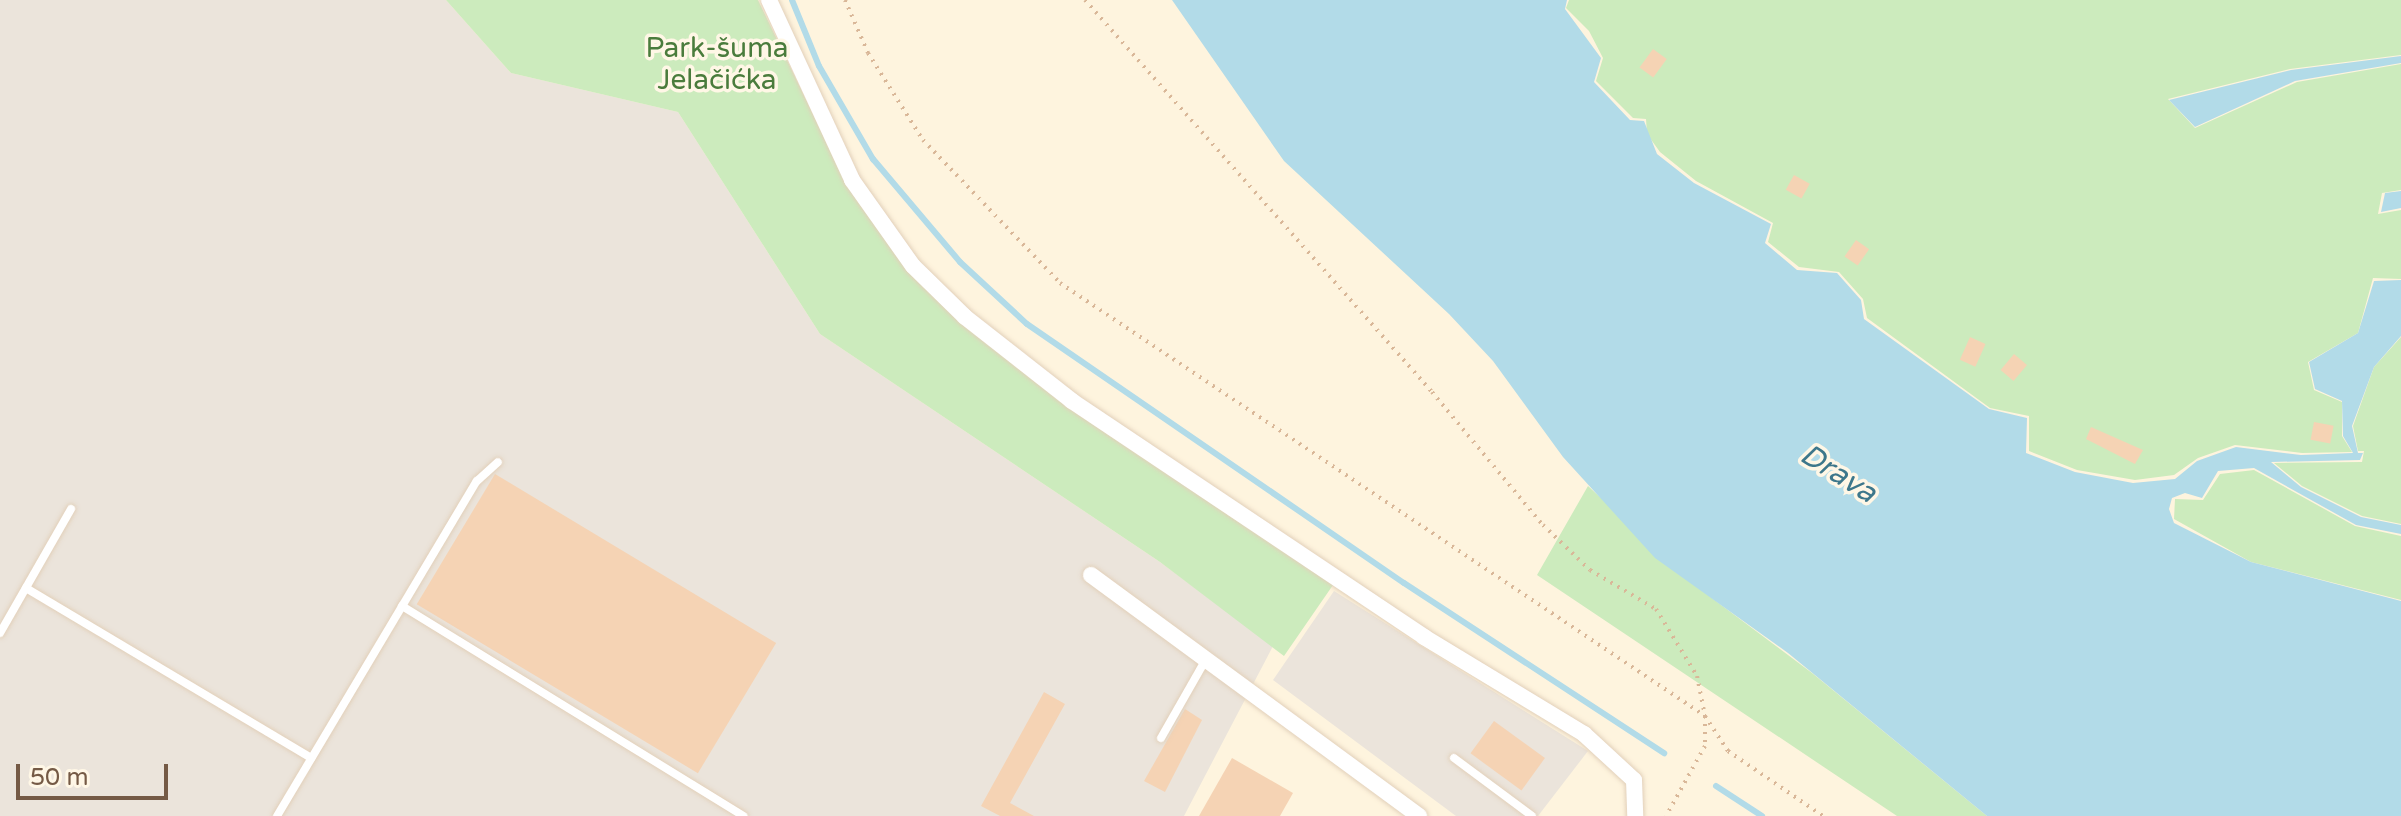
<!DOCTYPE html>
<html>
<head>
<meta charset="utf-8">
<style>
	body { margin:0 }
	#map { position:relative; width:2401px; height:816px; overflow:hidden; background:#fef4de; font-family:"Varela Round",sans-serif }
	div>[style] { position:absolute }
	.industrial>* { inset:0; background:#ebe4db }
	.green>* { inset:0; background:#ccebbd }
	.water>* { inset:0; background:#b2dbe8 }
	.stream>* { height:6px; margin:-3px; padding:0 3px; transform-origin:3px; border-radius:3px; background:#b2dbe8 }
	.building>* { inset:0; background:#f5d3b4; transform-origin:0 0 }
	.path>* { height:4px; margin-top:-2px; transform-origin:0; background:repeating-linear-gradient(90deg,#d9b798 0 2px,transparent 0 8px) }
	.roads { filter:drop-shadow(0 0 2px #e2d0ba) drop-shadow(0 0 2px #e2d0ba) }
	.service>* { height:8px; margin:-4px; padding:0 4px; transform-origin:4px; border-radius:4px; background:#fff }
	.minor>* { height:16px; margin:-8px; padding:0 8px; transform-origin:8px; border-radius:8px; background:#fff }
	span { translate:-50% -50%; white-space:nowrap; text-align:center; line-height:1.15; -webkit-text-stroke:7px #fff7e6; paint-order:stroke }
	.park-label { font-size:28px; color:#4a7c3c }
	.water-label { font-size:30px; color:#3d778b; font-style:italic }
	.scale { position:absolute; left:16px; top:764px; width:152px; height:36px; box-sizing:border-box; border:4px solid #755a45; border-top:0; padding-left:10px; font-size:24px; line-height:28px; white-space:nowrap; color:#755a45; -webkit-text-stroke:6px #fff7e6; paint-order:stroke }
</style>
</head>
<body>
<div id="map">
	<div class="industrial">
		<i style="clip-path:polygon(0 0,446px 0,511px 73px,678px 112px,820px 334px,1160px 562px,1273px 646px,1184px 816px,0 816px)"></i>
		<i style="clip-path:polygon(1334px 591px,1588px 751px,1538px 816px,1456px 816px,1273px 680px)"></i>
	</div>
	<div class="green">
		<i style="clip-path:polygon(446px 0,758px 0,847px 185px,913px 274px,1333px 585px,1284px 656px,1160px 562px,820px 334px,678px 112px,511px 73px)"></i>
		<i style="clip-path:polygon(1569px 0,2401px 0,2401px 55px,2290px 69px,2168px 99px,2195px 128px,2297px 82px,2401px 64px,2401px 190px,2382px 193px,2378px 214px,2401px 210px,2401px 279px,2373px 278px,2358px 333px,2308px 362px,2314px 390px,2342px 402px,2342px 436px,2352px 452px,2302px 453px,2235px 445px,2198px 458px,2174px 475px,2135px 480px,2077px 470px,2029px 451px,2029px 416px,1990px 408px,1867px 318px,1863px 299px,1839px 272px,1799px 267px,1768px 242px,1773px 223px,1696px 181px,1660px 152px,1647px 134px,1646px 119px,1633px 118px,1596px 81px,1603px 58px,1589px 31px,1566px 8px)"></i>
		<i style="clip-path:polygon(2401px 337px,2401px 524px,2362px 516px,2302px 486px,2274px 463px,2362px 462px,2364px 451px,2358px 451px,2353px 426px,2374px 367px)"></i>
		<i style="clip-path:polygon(2254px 470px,2355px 526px,2401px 536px,2401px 600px,2251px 562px,2174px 519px,2175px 499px,2203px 500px,2220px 474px)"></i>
		<i style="clip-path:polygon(1588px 486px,1693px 584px,1812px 673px,1987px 816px,1897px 816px,1537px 575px)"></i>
	</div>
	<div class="water">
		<i style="clip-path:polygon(1172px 0,1567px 0,1565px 9px,1601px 58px,1594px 82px,1630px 120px,1644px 121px,1657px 154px,1694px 183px,1771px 224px,1765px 243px,1797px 270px,1837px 273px,1861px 300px,1864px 319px,1989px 409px,2027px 418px,2026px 453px,2075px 472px,2133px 483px,2175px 479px,2197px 461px,2236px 447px,2301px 455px,2353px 453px,2343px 436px,2342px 401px,2315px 389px,2309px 362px,2358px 333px,2374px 281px,2401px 280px,2401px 336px,2374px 367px,2352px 426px,2358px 453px,2363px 453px,2360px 460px,2271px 462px,2301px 487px,2361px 517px,2401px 525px,2401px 534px,2356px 525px,2254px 468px,2218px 471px,2202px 498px,2185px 493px,2172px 498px,2169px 509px,2174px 523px,2251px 562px,2401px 601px,2401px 816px,1987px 816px,1788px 653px,1655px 558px,1563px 457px,1493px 361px,1449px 314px,1284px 161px)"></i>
		<i style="clip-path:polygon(2401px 56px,2401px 63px,2295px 81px,2195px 127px,2169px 100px,2291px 70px)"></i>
		<i style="clip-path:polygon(2401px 191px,2401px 208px,2381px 212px,2385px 193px)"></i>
	</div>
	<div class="stream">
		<i style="left:792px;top:0;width:71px;rotate:67.8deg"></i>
		<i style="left:819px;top:66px;width:108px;rotate:59.9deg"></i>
		<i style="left:873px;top:159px;width:135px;rotate:49.8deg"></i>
		<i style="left:960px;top:262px;width:91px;rotate:42.8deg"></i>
		<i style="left:1027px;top:324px;width:457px;rotate:34.5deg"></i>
		<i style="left:1404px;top:583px;width:311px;rotate:33.2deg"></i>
		<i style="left:1716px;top:786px;width:55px;rotate:33.1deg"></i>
	</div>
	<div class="building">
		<i style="left:1653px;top:49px;width:17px;height:23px;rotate:36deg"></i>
		<i style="left:1794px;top:175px;width:18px;height:17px;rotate:29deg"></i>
		<i style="left:1856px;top:240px;width:16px;height:20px;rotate:35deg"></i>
		<i style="left:1970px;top:337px;width:17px;height:25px;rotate:24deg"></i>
		<i style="left:2014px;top:354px;width:17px;height:21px;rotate:40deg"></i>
		<i style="left:2314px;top:422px;width:20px;height:18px;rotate:11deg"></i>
		<i style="clip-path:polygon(2091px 427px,2143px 450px,2135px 464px,2086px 439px)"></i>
		<i style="left:495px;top:474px;width:328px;height:152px;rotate:31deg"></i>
		<i style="clip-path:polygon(1044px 692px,1065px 704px,1010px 803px,1034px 816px,1000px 816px,981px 806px)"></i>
		<i style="clip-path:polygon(1185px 709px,1202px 720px,1165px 792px,1144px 781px)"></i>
		<i style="left:1494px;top:721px;width:63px;height:40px;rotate:36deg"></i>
		<i style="clip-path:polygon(1232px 758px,1293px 793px,1280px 816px,1199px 816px)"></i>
	</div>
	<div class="path">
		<i style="left:845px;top:0;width:58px;rotate:66.5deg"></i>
		<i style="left:868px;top:53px;width:103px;rotate:57.7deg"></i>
		<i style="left:923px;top:140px;width:198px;rotate:46.2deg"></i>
		<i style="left:1060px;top:283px;width:777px;rotate:33.87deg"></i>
		<i style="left:1705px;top:716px;width:42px;rotate:56.7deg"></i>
		<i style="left:1728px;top:751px;width:115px;rotate:34.4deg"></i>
		<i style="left:1085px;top:0;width:524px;rotate:48.48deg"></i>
		<i style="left:1432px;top:392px;width:173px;rotate:50.2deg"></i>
		<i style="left:1543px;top:525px;width:65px;rotate:43.8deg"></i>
		<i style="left:1590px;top:570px;width:77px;rotate:30.6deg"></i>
		<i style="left:1656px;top:609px;width:79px;rotate:58.5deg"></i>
		<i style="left:1697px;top:676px;width:41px;rotate:78.7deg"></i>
		<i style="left:1705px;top:716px;width:30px;rotate:90deg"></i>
		<i style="left:1705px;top:746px;width:80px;rotate:119.1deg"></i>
	</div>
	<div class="roads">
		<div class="service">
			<i style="left:26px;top:588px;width:332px;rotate:30.8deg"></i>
			<i style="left:402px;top:606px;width:401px;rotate:31.6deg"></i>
			<i style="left:0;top:633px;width:143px;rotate:-60.2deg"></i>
			<i style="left:1161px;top:738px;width:91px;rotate:-60.3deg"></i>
			<i style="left:1454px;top:758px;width:97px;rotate:36.6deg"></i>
			<i style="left:277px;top:816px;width:390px;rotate:-59.2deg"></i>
			<i style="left:477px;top:481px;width:28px;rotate:-42deg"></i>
		</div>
		<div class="minor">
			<i style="left:769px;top:0;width:198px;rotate:65.2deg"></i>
			<i style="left:852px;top:180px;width:105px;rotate:54.7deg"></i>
			<i style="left:913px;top:266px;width:73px;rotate:44.4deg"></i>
			<i style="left:965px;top:317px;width:136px;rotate:38.1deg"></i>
			<i style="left:1072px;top:401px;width:424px;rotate:33.8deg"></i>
			<i style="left:1424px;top:637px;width:187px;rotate:31.2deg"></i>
			<i style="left:1584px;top:734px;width:68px;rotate:42.6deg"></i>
			<i style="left:1634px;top:780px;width:36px;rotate:88deg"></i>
			<i style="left:1091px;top:575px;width:407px;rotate:36.3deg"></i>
		</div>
	</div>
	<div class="park-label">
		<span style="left:717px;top:64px">Park-šuma<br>Jelačićka</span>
	</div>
	<div class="water-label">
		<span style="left:1838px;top:474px;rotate:32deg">Drava</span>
	</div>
	<div class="scale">50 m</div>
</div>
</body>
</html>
